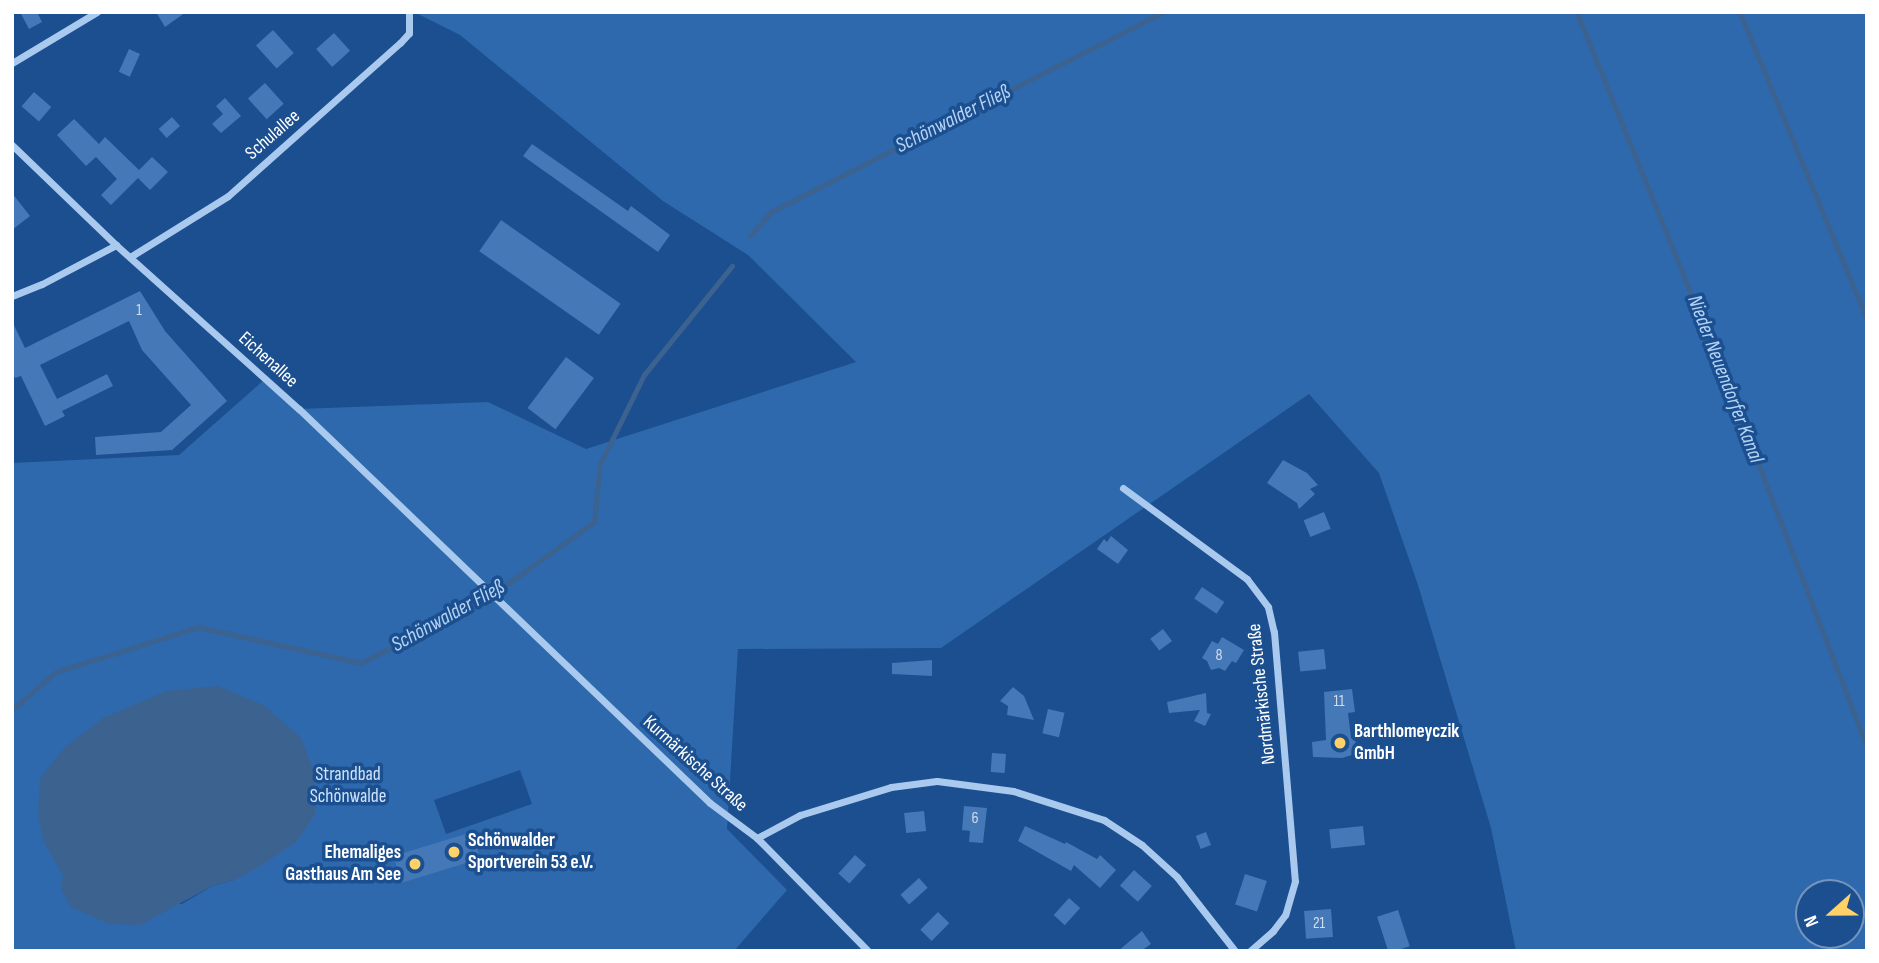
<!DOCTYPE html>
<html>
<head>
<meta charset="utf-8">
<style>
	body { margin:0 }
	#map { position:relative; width:1879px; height:963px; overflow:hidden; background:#1b4f8f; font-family:"Sofia Sans Condensed",sans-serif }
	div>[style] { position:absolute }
	.green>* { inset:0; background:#2e69ad }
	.water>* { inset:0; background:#3c6290 }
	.stream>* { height:4.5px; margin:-2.25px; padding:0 2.25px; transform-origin:2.25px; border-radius:2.25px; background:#3c6290 }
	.building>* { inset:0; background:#4478b7; transform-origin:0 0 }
	.minor>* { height:7px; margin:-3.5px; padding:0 3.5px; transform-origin:3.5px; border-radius:3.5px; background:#a9c9ee }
	.dots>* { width:19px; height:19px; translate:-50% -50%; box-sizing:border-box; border:4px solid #1b4f8f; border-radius:50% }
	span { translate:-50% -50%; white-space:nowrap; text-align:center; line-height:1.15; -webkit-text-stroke:7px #1b4f8f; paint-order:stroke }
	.number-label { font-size:16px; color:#d0dded }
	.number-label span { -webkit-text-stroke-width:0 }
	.street-label { font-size:19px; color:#fff }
	.poi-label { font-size:19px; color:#fff; font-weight:700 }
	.left { translate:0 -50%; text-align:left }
	.right { translate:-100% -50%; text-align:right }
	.park-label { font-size:19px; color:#cfe3fa }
	.water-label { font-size:21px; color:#b5d3f5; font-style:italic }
	.frame { position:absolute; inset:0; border:14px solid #fff; pointer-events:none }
	.north { position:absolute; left:1795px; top:879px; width:70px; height:70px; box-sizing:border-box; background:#1b4f8f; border:2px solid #7695bc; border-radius:50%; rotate:249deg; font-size:19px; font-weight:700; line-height:28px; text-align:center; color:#fff }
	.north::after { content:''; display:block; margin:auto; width:24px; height:32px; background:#ffd166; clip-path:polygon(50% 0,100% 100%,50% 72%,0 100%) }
</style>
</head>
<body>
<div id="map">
	<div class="green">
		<i style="clip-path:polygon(evenodd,414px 12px,1867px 12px,1867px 951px,1516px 951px,1491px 828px,1417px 582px,1379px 473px,1309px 394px,941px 648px,738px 649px,727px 829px,787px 890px,734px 951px,12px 951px,12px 463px,179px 455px,265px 379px,299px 409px,488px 402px,586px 449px,856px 362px,748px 255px,663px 201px,460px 35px,414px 12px,116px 714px,234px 880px,212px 886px,182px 904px,61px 889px,103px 718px,116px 714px,414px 12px,520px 770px,532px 804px,446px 834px,434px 800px,520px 770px,414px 12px,1809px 893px,1851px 893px,1851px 935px,1809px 935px,1809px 893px)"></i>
	</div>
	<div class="water">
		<i style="clip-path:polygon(218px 686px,265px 706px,301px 738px,313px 769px,316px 802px,315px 814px,304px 831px,296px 842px,262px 865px,234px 880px,212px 886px,140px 925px,109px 924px,71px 907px,61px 889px,63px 875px,44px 842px,38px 816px,40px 778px,65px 747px,103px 718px,167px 691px)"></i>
	</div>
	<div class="stream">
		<i style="left:1577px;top:12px;width:388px;rotate:67.9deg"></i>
		<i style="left:1723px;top:371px;width:403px;rotate:69deg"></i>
		<i style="left:1740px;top:12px;width:331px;rotate:67.5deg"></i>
		<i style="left:750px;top:236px;width:32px;rotate:-49deg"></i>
		<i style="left:771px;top:212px;width:441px;rotate:-27deg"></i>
		<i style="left:12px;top:710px;width:58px;rotate:-40.8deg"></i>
		<i style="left:56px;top:672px;width:150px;rotate:-17.5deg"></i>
		<i style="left:199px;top:627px;width:166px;rotate:12.5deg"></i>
		<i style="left:361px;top:663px;width:143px;rotate:-27.1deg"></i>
		<i style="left:488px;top:598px;width:130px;rotate:-35.6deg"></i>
		<i style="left:594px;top:522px;width:58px;rotate:-84.1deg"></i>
		<i style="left:600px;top:464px;width:99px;rotate:-63.7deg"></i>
		<i style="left:644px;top:375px;width:140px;rotate:-51.1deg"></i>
	</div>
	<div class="building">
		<i style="clip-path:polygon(20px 12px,37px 12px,42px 22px,29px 29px)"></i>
		<i style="clip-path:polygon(156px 12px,186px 12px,165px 27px)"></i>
		<i style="left:273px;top:30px;width:31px;height:23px;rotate:48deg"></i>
		<i style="left:334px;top:33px;width:24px;height:24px;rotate:48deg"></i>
		<i style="left:129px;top:49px;width:12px;height:25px;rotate:24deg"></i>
		<i style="left:265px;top:83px;width:28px;height:23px;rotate:48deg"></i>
		<i style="left:34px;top:92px;width:23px;height:19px;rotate:41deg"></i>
		<i style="clip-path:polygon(225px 98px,241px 116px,221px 133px,212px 124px,223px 114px,216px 106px)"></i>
		<i style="left:172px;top:117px;width:12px;height:18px;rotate:48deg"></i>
		<i style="clip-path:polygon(74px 119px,99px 144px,105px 137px,139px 170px,152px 157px,168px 172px,150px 190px,138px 178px,111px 205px,101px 195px,117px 179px,96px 157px,86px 166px,57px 135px)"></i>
		<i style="clip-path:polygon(532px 144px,628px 211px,631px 206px,670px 235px,658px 252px,523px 156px)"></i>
		<i style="clip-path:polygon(12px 193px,30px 216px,12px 230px)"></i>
		<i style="left:501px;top:220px;width:146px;height:38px;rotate:35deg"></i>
		<i style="clip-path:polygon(140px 291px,165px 331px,227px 401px,172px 450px,96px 455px,95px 437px,161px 432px,191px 405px,142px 350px,129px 321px,40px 365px,57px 399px,107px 374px,113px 386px,62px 411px,65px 416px,45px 426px,21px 376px,15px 378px,12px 372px,12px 321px,25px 348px)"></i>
		<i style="left:566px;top:357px;width:35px;height:64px;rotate:37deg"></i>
		<i style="clip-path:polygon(1283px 460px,1307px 473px,1318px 485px,1310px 489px,1315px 494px,1299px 509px,1297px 503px,1267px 483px)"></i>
		<i style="left:1324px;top:512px;width:18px;height:22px;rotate:68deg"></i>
		<i style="clip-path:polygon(1111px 536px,1128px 550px,1118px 564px,1097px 549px,1104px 539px,1107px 542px)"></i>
		<i style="left:1202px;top:587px;width:27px;height:14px;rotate:34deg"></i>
		<i style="left:1163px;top:629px;width:15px;height:16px;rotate:53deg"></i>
		<i style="clip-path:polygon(1222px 637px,1244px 650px,1236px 663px,1232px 661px,1225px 671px,1219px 668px,1211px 670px,1207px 661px,1202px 658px,1212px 641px,1218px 644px)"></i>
		<i style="left:1324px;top:649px;width:20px;height:26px;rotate:84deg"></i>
		<i style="clip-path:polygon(932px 660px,932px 676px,892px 674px,892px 663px)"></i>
		<i style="clip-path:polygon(1013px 687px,1024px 696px,1034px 720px,1007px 715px,1008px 706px,1000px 701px)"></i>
		<i style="clip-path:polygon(1352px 689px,1355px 712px,1348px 713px,1351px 738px,1356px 742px,1352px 748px,1352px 755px,1342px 758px,1313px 757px,1312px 742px,1326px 740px,1324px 692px)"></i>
		<i style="clip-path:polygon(1206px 693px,1207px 713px,1211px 714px,1205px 726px,1194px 721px,1200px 710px,1169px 713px,1167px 702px)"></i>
		<i style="left:1048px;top:709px;width:17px;height:25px;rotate:13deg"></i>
		<i style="left:992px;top:753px;width:14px;height:19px;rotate:4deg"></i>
		<i style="clip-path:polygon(964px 806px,987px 808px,983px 843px,969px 842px,970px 831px,962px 830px)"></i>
		<i style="left:924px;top:811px;width:20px;height:20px;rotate:84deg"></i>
		<i style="clip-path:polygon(1025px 826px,1065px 844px,1066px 842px,1097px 859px,1100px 855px,1116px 870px,1100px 888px,1074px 865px,1071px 871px,1018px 841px)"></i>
		<i style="left:1363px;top:826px;width:19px;height:34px;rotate:84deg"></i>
		<i style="left:472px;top:832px;width:28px;height:82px;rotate:73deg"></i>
		<i style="left:1206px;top:832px;width:14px;height:11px;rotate:69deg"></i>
		<i style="left:855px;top:855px;width:15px;height:25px;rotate:42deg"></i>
		<i style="left:1134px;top:870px;width:24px;height:21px;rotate:42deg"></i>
		<i style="left:1245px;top:874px;width:23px;height:32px;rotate:18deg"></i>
		<i style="left:919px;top:878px;width:13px;height:25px;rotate:48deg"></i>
		<i style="left:1069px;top:898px;width:15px;height:23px;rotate:42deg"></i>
		<i style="left:1331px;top:909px;width:28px;height:27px;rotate:86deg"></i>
		<i style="left:1398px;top:910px;width:38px;height:22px;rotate:72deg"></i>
		<i style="left:938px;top:912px;width:16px;height:25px;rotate:45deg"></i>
		<i style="clip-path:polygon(1142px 931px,1151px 944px,1141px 951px,1118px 951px)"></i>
	</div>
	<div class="minor">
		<i style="left:12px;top:63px;width:99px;rotate:-31deg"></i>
		<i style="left:12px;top:145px;width:144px;rotate:43.9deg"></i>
		<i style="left:116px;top:245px;width:246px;rotate:41.9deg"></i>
		<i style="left:299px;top:409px;width:569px;rotate:43.79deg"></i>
		<i style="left:710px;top:803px;width:59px;rotate:36.7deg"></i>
		<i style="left:757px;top:838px;width:158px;rotate:45.5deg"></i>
		<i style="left:130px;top:257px;width:115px;rotate:-31.9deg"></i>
		<i style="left:228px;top:196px;width:230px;rotate:-41.7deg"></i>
		<i style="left:400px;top:43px;width:13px;rotate:-48deg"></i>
		<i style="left:409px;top:33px;width:21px;rotate:-90deg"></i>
		<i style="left:12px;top:296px;width:32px;rotate:-22deg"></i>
		<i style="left:42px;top:284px;width:84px;rotate:-27.8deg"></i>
		<i style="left:1123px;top:488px;width:154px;rotate:36.3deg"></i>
		<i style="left:1247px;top:579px;width:35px;rotate:53deg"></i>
		<i style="left:1268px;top:607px;width:26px;rotate:77deg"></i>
		<i style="left:1274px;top:632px;width:250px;rotate:85.2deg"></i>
		<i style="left:1295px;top:881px;width:35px;rotate:106deg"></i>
		<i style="left:1285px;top:915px;width:20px;rotate:127deg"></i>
		<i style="left:1273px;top:931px;width:30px;rotate:139deg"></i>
		<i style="left:757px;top:838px;width:49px;rotate:-28.1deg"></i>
		<i style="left:800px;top:815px;width:95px;rotate:-17.1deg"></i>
		<i style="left:891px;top:787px;width:46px;rotate:-7.4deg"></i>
		<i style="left:937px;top:781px;width:77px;rotate:7.5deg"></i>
		<i style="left:1013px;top:791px;width:96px;rotate:17.7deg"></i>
		<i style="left:1104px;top:820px;width:45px;rotate:33.3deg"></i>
		<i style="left:1142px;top:845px;width:47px;rotate:42.4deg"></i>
		<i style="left:1177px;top:877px;width:94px;rotate:51.9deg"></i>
	</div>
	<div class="dots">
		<i style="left:1340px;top:743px;background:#ffd166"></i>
		<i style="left:454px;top:852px;background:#ffd166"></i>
		<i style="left:415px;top:864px;background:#ffd166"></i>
	</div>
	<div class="number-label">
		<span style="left:139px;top:311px">1</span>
		<span style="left:1219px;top:656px">8</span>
		<span style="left:1339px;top:702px">11</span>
		<span style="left:975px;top:819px">6</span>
		<span style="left:1319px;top:924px">21</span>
	</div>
	<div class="street-label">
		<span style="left:273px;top:135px;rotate:-41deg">Schulallee</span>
		<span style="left:268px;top:360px;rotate:42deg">Eichenallee</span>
		<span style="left:1262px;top:694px;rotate:-96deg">Nordmärkische Straße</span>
		<span style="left:695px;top:764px;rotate:42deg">Kurmärkische Straße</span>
	</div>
	<div class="poi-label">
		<span class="left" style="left:1354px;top:743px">Barthlomeyczik<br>GmbH</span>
		<span class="left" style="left:468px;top:852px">Schönwalder<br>Sportverein 53 e.V.</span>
		<span class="right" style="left:401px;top:864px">Ehemaliges<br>Gasthaus Am See</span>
	</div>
	<div class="park-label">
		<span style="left:348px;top:786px">Strandbad<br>Schönwalde</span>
	</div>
	<div class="water-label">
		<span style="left:953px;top:119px;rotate:-27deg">Schönwalder Fließ</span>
		<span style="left:1725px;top:379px;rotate:69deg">Nieder Neuendorfer Kanal</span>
		<span style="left:448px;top:616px;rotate:-29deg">Schönwalder Fließ</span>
	</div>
	<div class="frame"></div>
	<div class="north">N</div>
</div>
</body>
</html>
